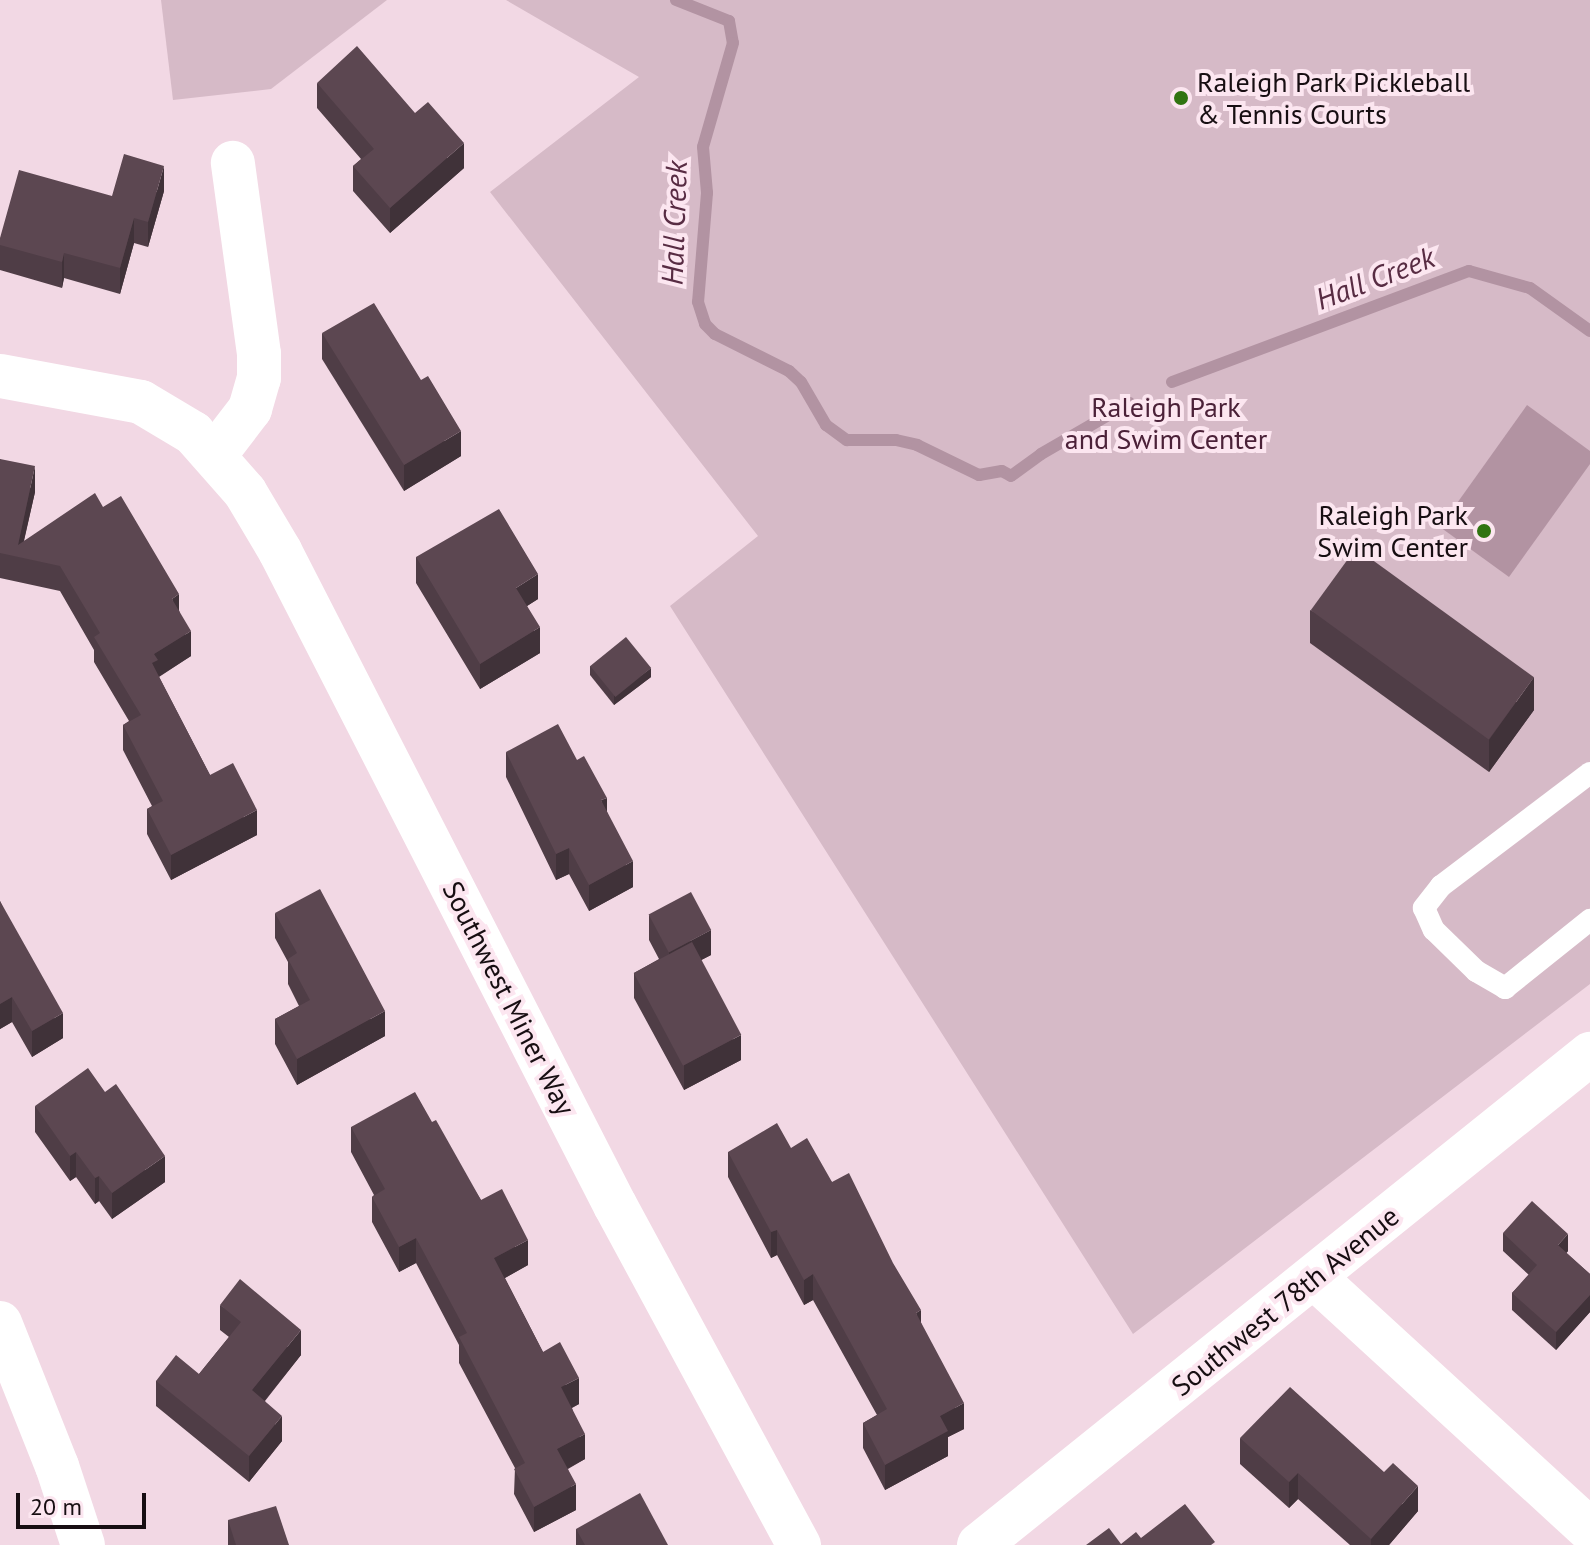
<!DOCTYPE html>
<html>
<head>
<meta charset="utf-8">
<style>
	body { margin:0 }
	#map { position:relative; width:1590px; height:1545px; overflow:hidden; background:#f2d8e4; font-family:"PT Sans",sans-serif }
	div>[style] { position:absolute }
	.green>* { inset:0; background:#d6bac7 }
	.water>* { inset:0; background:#b293a2 }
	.stream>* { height:12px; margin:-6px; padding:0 6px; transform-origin:6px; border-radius:6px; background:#b293a2 }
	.service>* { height:22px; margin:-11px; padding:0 11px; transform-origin:11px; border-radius:11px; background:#fff }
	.minor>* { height:44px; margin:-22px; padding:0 22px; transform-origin:22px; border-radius:22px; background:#fff }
	.wall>* { inset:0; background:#4f3d46 }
	.shaded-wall>* { inset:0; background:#403239 }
	.building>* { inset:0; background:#5c4751; transform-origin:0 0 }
	.dots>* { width:22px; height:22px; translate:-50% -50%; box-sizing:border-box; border:4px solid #fce6f0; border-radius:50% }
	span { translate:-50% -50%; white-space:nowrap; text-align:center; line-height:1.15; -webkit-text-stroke:8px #fce6f0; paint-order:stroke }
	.poi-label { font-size:28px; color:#170e12 }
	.left { translate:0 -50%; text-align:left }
	.right { translate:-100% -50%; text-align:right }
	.park-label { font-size:28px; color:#4b2138 }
	.street-label { font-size:28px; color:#170e12 }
	.water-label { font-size:30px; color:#582c43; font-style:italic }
	.scale { position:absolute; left:16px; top:1493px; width:130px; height:36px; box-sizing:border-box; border:4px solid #170e12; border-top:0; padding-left:10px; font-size:24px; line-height:28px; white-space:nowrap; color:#170e12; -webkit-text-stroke:6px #fce6f0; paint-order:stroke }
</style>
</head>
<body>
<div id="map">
	<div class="green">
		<i style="clip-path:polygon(161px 0,387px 0,271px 89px,173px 100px)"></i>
		<i style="clip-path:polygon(506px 0,1590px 0,1590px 984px,1133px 1334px,670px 606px,758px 536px,490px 192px,639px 77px)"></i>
	</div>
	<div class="water">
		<i style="clip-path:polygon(1527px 405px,1590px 451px,1590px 464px,1509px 577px,1440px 527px)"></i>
	</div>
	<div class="stream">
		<i style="left:676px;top:0;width:57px;rotate:21.6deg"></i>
		<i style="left:729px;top:21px;width:22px;rotate:80deg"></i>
		<i style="left:733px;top:43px;width:108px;rotate:106.1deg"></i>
		<i style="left:703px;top:147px;width:46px;rotate:85deg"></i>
		<i style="left:707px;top:193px;width:109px;rotate:94.7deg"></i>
		<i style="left:698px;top:302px;width:23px;rotate:72deg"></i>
		<i style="left:705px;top:324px;width:14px;rotate:45deg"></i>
		<i style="left:715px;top:334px;width:83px;rotate:26.6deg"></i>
		<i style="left:789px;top:371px;width:16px;rotate:43deg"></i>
		<i style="left:801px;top:382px;width:50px;rotate:59.8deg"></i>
		<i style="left:826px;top:425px;width:26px;rotate:36deg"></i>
		<i style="left:847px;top:440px;width:49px"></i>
		<i style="left:896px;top:440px;width:22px;rotate:13deg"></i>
		<i style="left:917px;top:445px;width:69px;rotate:25.8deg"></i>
		<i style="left:979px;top:475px;width:23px;rotate:-10deg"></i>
		<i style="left:1002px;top:471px;width:10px;rotate:29deg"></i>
		<i style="left:1011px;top:476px;width:37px;rotate:-36deg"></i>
		<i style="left:1041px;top:454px;width:102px;rotate:-30.1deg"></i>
		<i style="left:1172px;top:382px;width:317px;rotate:-20.5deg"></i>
		<i style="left:1469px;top:271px;width:63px;rotate:15.6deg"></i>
		<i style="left:1530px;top:288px;width:74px;rotate:35.6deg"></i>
	</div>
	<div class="service">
		<i style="left:1590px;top:773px;width:187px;rotate:142.8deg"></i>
		<i style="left:1441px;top:886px;width:28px;rotate:128deg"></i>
		<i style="left:1424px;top:908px;width:24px;rotate:66deg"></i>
		<i style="left:1434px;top:930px;width:59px;rotate:44.3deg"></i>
		<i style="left:1476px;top:971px;width:34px;rotate:30deg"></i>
		<i style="left:1505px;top:988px;width:109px;rotate:-38.7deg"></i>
	</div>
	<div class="minor">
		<i style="left:0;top:376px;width:143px;rotate:10.4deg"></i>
		<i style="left:141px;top:402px;width:61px;rotate:30.8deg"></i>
		<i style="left:193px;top:433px;width:79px;rotate:48.6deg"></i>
		<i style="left:245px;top:492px;width:69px;rotate:59.3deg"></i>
		<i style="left:280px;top:551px;width:735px;rotate:62.88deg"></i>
		<i style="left:615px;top:1205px;width:387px;rotate:61.6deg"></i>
		<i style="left:214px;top:456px;width:59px;rotate:-52.5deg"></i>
		<i style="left:250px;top:409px;width:32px;rotate:-74deg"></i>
		<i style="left:259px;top:378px;width:24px;rotate:-90deg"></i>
		<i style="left:259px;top:354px;width:193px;rotate:-97.8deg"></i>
		<i style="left:1315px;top:1278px;width:373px;rotate:42.5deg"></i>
		<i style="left:0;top:1323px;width:154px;rotate:68.3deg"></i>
		<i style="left:57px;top:1466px;width:83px;rotate:71.8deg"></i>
		<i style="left:979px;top:1545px;width:784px;rotate:-38.79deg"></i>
	</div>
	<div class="wall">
		<i style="clip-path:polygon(317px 83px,464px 168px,390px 233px,353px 191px,353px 166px,361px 159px,317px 108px)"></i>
		<i style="clip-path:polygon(164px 191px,148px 247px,134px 243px,120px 294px,64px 278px,62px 288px,0 270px,0 238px,112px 196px)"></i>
		<i style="clip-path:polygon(322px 333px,461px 456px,404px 491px,322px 359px)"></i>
		<i style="clip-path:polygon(0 459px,35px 492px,24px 541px,103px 507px,179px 610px,191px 656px,159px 677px,210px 775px,257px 835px,171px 880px,147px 834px,147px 809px,152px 806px,123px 750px,123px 725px,129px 721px,94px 662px,94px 650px,60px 591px,0 578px)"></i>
		<i style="clip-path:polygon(416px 557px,538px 599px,527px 606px,540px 653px,480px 689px,416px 583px)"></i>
		<i style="clip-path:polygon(1310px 610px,1534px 710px,1489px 772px,1310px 643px)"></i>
		<i style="clip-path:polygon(590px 666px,651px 677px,614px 705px,590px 675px)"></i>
		<i style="clip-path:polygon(506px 752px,607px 812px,633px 887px,589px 911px,569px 874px,556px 880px,506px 777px)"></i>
		<i style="clip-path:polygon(0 901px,63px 1038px,32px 1057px,12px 1022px,0 1029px)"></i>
		<i style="clip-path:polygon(275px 913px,385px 1036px,297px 1085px,275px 1044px,275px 1019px,299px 1006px,288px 984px,288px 962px,275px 938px)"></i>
		<i style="clip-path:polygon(649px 915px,711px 955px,701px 960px,741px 1060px,684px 1090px,634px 998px,634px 973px,659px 959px,649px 940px)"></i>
		<i style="clip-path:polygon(35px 1106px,165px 1182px,112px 1219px,99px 1201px,95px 1204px,76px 1177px,70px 1181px,35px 1132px)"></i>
		<i style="clip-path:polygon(432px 1122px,481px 1200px,528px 1265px,505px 1278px,543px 1352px,579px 1404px,572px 1408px,585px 1459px,568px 1469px,576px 1510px,534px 1532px,514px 1494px,515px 1468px,459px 1363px,459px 1345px,416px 1263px,399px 1272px,372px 1222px,372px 1197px,374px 1195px,351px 1152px,351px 1127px)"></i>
		<i style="clip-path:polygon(791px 1148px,832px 1182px,921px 1323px,964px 1429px,948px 1437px,948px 1456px,885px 1490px,863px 1448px,863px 1423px,877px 1415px,813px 1300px,804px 1305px,777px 1255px,771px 1258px,728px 1177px,728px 1152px)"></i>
		<i style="clip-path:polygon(1503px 1233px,1568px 1251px,1566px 1253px,1590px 1274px,1590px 1312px,1556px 1350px,1512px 1310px,1512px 1293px,1529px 1275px,1503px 1251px)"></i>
		<i style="clip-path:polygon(220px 1305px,301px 1355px,265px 1401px,282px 1441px,249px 1482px,156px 1406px,156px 1381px,199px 1374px,229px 1337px,220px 1330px)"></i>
		<i style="clip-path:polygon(1240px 1438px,1418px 1511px,1389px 1545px,1350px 1545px,1298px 1499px,1289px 1508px,1240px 1464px)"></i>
		<i style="clip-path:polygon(228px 1520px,289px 1545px,228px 1545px)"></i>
		<i style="clip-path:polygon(576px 1529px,668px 1545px,576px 1545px)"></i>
	</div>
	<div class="shaded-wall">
		<i style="clip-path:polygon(464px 143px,464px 168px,390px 233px,390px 208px)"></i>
		<i style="clip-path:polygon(164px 166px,164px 191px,148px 247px,148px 222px)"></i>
		<i style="clip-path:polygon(134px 218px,134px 243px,120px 294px,120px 268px)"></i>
		<i style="clip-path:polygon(64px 253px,64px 278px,62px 288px,62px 262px)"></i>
		<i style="clip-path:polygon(461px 431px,461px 456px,404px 491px,404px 465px)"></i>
		<i style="clip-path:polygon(35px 466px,35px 492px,20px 557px,18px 545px)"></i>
		<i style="clip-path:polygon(538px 574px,538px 599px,516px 613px,516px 588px)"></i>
		<i style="clip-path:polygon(179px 594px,179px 620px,172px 599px)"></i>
		<i style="clip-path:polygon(540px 627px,540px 653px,480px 689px,480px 664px)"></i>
		<i style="clip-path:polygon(191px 631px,191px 656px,158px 677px,152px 663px,154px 654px)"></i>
		<i style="clip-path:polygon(651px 668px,651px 677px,614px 705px,614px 696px)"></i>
		<i style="clip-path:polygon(1534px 677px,1534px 710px,1489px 772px,1489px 740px)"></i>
		<i style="clip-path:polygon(607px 798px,607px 823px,601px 800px)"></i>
		<i style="clip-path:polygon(257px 810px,257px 835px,171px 880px,171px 855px)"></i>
		<i style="clip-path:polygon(569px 848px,569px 874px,556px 880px,556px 854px)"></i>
		<i style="clip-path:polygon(633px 861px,633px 887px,589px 911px,589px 885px)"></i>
		<i style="clip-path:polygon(711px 930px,711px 955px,669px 977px,669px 952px)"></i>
		<i style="clip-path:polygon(12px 997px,12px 1022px,0 1029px,0 1004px)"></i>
		<i style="clip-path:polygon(385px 1011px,385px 1036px,297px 1085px,297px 1059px)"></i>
		<i style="clip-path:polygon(63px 1013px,63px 1038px,32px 1057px,32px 1031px)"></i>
		<i style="clip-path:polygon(741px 1035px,741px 1060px,684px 1090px,684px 1065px)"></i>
		<i style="clip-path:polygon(76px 1152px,76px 1177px,70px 1181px,70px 1156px)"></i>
		<i style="clip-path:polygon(165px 1156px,165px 1182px,112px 1219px,112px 1193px)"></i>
		<i style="clip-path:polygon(99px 1176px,99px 1201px,95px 1204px,95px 1178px)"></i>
		<i style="clip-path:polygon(777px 1230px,777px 1255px,771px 1258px,771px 1232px)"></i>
		<i style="clip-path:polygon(1568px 1234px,1568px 1251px,1558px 1263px,1558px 1245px)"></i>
		<i style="clip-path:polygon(416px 1238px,416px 1263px,399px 1272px,399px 1247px)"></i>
		<i style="clip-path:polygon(528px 1240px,528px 1265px,494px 1284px,494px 1258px)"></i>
		<i style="clip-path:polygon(813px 1274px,813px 1300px,804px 1305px,804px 1280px)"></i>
		<i style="clip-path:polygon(1590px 1295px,1590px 1312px,1556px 1350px,1556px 1332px)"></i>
		<i style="clip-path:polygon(921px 1310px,921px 1335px,916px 1313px)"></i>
		<i style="clip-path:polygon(301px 1330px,301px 1355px,252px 1416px,252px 1390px)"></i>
		<i style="clip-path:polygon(579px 1378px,579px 1404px,561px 1413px,561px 1387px)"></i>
		<i style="clip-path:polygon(964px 1403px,964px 1429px,948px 1437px,948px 1456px,885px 1490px,885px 1465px,940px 1416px)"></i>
		<i style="clip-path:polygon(282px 1416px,282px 1441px,249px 1482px,249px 1456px)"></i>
		<i style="clip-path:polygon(585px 1434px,585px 1459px,557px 1474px,557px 1449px)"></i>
		<i style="clip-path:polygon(1298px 1473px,1298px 1499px,1289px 1508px,1289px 1482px)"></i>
		<i style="clip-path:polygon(576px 1484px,576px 1510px,534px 1532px,534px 1507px)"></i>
		<i style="clip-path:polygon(1418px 1486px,1418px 1511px,1389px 1545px,1371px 1545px,1371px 1539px)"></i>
	</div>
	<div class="building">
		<i style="clip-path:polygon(357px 46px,415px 113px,428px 102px,464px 143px,390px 208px,353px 166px,374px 149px,317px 83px)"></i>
		<i style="clip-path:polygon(124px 154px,164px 166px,148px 222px,134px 218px,120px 268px,64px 253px,62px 262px,0 245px,0 238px,19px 170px,112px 196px)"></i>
		<i style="clip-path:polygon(374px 303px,421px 380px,428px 376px,461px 431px,404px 465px,322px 333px)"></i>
		<i style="clip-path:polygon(0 459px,35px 466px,18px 545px,95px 493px,103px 507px,121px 496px,179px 594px,172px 599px,191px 631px,154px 654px,158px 660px,152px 663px,210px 775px,233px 763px,257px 810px,171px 855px,147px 809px,163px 801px,123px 725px,141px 715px,94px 637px,100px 633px,60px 566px,0 553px)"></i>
		<i style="clip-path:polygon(499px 509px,538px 574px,516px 588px,540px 627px,480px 664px,416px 557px)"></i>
		<i style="left:1356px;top:548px;width:220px;height:77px;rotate:36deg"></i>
		<i style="left:626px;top:637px;width:40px;height:46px;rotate:51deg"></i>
		<i style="clip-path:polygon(558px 724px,577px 760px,584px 756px,607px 798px,601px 800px,633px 861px,589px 885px,569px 848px,556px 854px,506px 752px)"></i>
		<i style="clip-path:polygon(320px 889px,385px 1011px,297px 1059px,275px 1019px,310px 1000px,288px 959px,297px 953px,275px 913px)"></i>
		<i style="left:691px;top:892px;width:43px;height:48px;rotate:62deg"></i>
		<i style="clip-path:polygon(0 901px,63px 1013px,32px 1031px,12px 997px,0 1004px)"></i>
		<i style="left:692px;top:942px;width:105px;height:66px;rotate:62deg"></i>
		<i style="clip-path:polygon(88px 1068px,105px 1092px,116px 1084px,165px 1156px,112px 1193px,99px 1176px,95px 1178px,76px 1152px,70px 1156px,35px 1106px)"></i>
		<i style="clip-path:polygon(415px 1092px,432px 1122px,436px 1120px,481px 1200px,502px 1189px,528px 1240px,494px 1258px,543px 1352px,560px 1342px,579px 1378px,561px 1387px,585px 1434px,557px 1449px,576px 1484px,534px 1507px,514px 1469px,525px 1463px,459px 1337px,467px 1333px,416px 1238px,399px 1247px,372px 1197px,385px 1189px,351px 1127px)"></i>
		<i style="clip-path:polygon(777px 1123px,791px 1148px,807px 1138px,832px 1182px,849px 1173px,893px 1263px,921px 1310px,916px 1313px,964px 1403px,940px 1416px,948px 1431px,885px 1465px,863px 1423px,887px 1409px,813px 1274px,804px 1280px,777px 1230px,771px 1232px,728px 1152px)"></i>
		<i style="clip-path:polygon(1532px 1201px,1568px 1234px,1558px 1245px,1590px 1274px,1590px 1295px,1556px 1332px,1512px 1293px,1537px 1265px,1503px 1233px)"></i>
		<i style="clip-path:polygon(240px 1279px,301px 1330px,252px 1390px,282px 1416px,249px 1456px,156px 1381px,176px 1355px,199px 1374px,241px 1322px,220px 1305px)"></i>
		<i style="clip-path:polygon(1290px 1387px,1384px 1472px,1393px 1463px,1418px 1486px,1371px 1539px,1298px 1473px,1289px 1482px,1240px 1438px)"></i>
		<i style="clip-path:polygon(640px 1493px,668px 1545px,585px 1545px,576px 1529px)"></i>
		<i style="clip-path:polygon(1185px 1504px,1215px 1542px,1211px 1545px,1086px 1545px,1109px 1528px,1121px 1544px,1136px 1532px,1141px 1538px)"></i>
		<i style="clip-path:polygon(276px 1506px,289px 1545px,236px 1545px,228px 1520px)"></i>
	</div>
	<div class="dots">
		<i style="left:1181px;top:98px;background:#317411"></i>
		<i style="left:1484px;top:531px;background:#317411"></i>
	</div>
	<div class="poi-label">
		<span class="left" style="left:1197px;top:98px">Raleigh Park Pickleball<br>&amp; Tennis Courts</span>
		<span class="right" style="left:1468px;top:531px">Raleigh Park<br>Swim Center</span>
	</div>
	<div class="park-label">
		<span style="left:1166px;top:423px">Raleigh Park<br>and Swim Center</span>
	</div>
	<div class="street-label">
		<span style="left:509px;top:998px;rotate:63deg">Southwest Miner Way</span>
		<span style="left:1285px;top:1301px;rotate:-39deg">Southwest 78th Avenue</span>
	</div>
	<div class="water-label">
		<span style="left:674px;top:223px;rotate:-88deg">Hall Creek</span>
		<span style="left:1375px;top:278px;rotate:-21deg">Hall Creek</span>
	</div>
	<div class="scale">20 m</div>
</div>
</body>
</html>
